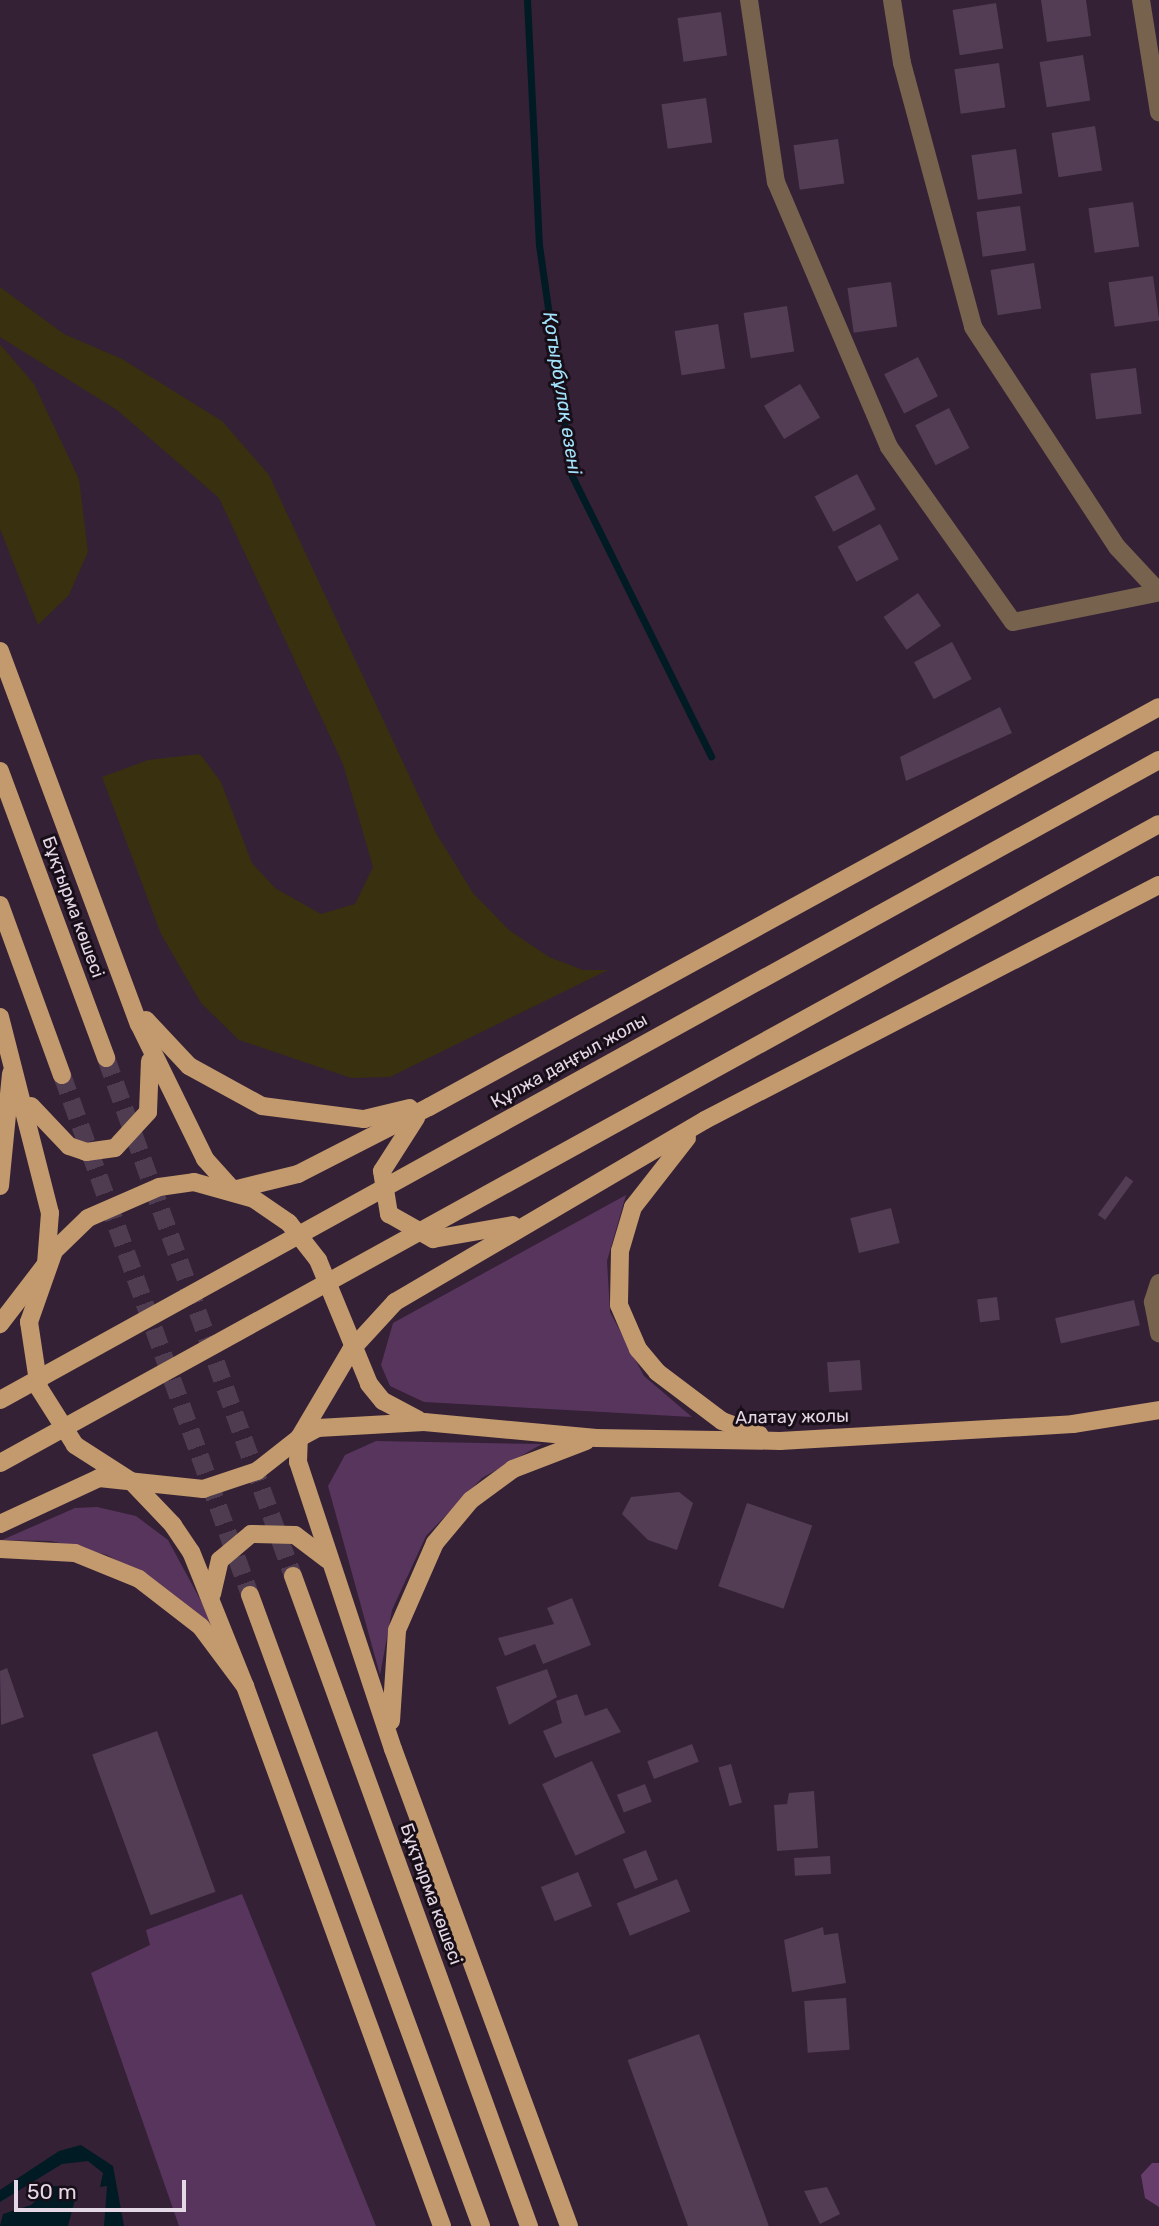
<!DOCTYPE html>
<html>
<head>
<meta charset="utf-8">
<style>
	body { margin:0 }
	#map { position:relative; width:1159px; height:2226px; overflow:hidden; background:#342136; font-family:Rubik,sans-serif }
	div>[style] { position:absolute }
	.green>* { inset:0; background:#58355c }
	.forest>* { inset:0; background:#673d6c }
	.sand>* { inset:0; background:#38300f }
	.water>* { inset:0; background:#011b24 }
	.stream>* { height:7px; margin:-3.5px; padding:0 3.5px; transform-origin:3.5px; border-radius:3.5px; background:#011b24 }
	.building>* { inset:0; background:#523d54; transform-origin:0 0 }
	.major-tunnel>* { height:18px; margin-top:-9px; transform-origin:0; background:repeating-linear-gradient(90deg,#4f3c50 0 18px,transparent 0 27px) }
	.minor>* { height:18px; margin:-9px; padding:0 9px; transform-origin:9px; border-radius:9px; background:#76624d }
	.major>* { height:18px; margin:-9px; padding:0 9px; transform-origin:9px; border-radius:9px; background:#c39a6d }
	.major-bridge>* { height:18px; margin:-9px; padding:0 9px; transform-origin:9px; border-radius:9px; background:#c39a6d }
	span { translate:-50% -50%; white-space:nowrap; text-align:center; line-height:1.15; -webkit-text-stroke:6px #170e18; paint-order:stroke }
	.street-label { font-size:18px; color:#e5d8e6 }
	.water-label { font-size:19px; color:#a2e3fb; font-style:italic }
	.scale { position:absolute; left:14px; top:2180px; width:172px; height:32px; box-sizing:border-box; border:4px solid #e5d8e6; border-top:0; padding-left:9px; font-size:21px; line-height:24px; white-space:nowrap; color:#e5d8e6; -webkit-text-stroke:5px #170e18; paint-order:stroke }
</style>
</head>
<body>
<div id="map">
	<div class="green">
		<i style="clip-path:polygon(626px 1195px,607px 1261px,610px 1312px,644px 1376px,692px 1417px,424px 1402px,390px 1386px,381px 1365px,393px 1323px)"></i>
		<i style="clip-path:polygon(376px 1441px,542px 1444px,482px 1478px,426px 1536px,392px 1610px,380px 1675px,328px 1486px,345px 1455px)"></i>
		<i style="clip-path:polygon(97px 1507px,136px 1516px,168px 1540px,220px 1636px,162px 1586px,107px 1555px,51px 1541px,2px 1540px,75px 1508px)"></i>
		<i style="clip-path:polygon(242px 1894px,376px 2226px,179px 2226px,91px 1973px,150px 1945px,146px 1930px)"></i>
	</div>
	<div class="forest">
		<i style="clip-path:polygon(1152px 2163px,1159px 2163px,1159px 2207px,1145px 2198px,1141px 2175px)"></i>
	</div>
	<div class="sand">
		<i style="clip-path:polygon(0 287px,64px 334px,122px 359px,222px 421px,269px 475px,436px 833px,473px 893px,509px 930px,549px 957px,583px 970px,608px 970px,390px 1077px,351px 1078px,239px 1040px,201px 1003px,161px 934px,102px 777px,148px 760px,200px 754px,221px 782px,252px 863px,275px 888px,321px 914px,355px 904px,373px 867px,343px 764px,219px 498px,117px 410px,0 337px)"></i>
		<i style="clip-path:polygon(0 344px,34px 384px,79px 479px,88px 552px,69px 595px,38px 625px,0 529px)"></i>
	</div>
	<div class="water">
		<i style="clip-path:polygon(81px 2145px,113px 2166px,124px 2226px,104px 2226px,107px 2186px,100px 2187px,103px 2173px,88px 2161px,62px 2164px,0 2202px,0 2190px,59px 2151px)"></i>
		<i style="clip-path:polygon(53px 2186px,66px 2186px,76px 2196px,68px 2226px,0 2226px,3px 2214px,31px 2205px)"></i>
	</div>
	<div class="stream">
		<i style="left:527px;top:0;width:245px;rotate:87.2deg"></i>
		<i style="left:539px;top:245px;width:233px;rotate:81.9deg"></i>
		<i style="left:572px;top:476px;width:313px;rotate:63.6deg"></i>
	</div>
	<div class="building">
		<i style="clip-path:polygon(1041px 0,1086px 0,1091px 36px,1047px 42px)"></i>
		<i style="left:996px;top:3px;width:46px;height:44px;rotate:81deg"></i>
		<i style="left:721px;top:12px;width:44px;height:44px;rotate:82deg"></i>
		<i style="left:1083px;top:55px;width:46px;height:44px;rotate:81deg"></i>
		<i style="left:999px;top:63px;width:45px;height:45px;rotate:82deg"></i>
		<i style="left:706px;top:98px;width:45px;height:45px;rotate:82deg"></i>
		<i style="left:1095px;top:126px;width:45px;height:44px;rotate:81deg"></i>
		<i style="left:838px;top:139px;width:45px;height:45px;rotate:82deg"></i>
		<i style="left:1016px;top:149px;width:45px;height:45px;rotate:82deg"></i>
		<i style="left:1133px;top:202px;width:45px;height:45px;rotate:82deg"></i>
		<i style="left:1020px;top:206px;width:45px;height:44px;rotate:82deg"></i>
		<i style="left:1034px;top:263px;width:46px;height:44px;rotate:81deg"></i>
		<i style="left:1153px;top:276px;width:45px;height:45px;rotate:82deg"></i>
		<i style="left:891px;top:282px;width:45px;height:44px;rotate:82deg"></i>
		<i style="left:787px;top:306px;width:46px;height:44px;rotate:81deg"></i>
		<i style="left:718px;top:324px;width:45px;height:44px;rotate:81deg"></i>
		<i style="left:918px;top:357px;width:44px;height:38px;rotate:63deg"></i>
		<i style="left:1136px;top:368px;width:46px;height:46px;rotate:83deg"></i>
		<i style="left:800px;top:384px;width:39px;height:42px;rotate:59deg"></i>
		<i style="left:949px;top:408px;width:45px;height:38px;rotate:63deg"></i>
		<i style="left:857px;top:474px;width:40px;height:48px;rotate:62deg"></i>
		<i style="left:880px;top:524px;width:40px;height:48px;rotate:62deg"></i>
		<i style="left:918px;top:593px;width:40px;height:42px;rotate:55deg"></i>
		<i style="left:952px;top:642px;width:42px;height:43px;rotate:62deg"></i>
		<i style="clip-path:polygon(1000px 707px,1012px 733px,906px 781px,900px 757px)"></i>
		<i style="left:1126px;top:1176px;width:9px;height:48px;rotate:36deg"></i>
		<i style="left:891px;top:1208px;width:36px;height:42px;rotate:76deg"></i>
		<i style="left:997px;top:1297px;width:23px;height:20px;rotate:83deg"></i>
		<i style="left:1134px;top:1300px;width:26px;height:81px;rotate:77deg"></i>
		<i style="left:860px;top:1360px;width:30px;height:33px;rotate:86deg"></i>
		<i style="clip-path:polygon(679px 1492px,693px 1503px,677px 1550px,648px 1540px,622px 1514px,631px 1497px)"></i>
		<i style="left:747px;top:1503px;width:69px;height:88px;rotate:19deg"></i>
		<i style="clip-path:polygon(572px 1598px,591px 1645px,543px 1664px,535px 1644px,505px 1656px,498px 1638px,554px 1624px,547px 1608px)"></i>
		<i style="clip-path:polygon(7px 1668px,24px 1717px,1px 1725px,0 1671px)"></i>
		<i style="clip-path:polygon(547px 1669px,557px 1697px,509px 1725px,496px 1687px)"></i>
		<i style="clip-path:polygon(577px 1694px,585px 1716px,607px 1708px,621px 1732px,555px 1758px,543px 1731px,562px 1723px,556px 1701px)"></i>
		<i style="left:157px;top:1731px;width:171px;height:69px;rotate:70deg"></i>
		<i style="left:692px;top:1744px;width:19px;height:48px;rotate:69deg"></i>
		<i style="left:592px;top:1761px;width:79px;height:55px;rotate:65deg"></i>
		<i style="left:731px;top:1764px;width:40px;height:13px;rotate:74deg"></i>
		<i style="left:645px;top:1784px;width:19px;height:30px;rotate:69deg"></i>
		<i style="clip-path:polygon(814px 1791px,818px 1848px,777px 1851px,774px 1805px,787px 1804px,789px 1793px)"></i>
		<i style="left:646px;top:1850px;width:32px;height:25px;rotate:68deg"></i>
		<i style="left:830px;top:1856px;width:18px;height:36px;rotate:87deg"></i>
		<i style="left:578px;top:1872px;width:37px;height:40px;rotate:68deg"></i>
		<i style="left:677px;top:1879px;width:35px;height:65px;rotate:68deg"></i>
		<i style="clip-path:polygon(823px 1927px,824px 1935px,838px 1933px,846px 1983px,792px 1992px,784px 1940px)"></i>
		<i style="left:846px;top:1998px;width:52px;height:42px;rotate:86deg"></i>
		<i style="left:699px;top:2034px;width:204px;height:76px;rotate:70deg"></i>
		<i style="clip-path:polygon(827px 2187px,840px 2214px,820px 2224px,804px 2191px)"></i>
	</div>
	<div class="major-tunnel">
		<i style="left:106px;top:1058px;width:551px;rotate:70.15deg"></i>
		<i style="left:62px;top:1075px;width:553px;rotate:70.12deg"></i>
	</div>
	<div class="minor">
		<i style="left:749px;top:0;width:184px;rotate:81.6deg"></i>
		<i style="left:776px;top:182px;width:288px;rotate:66.9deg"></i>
		<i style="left:889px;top:447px;width:214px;rotate:54.7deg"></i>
		<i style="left:1013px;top:622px;width:145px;rotate:-11.5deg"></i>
		<i style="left:892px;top:0;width:64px;rotate:81deg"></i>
		<i style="left:902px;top:63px;width:273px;rotate:74.9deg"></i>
		<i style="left:973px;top:327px;width:263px;rotate:56.8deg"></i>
		<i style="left:1117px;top:547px;width:62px;rotate:47deg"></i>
		<i style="left:1141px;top:0;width:114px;rotate:80.9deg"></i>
		<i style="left:1159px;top:1283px;width:20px;rotate:108deg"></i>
		<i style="left:1153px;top:1302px;width:32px;rotate:79deg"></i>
	</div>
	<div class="major">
		<i style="left:0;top:651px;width:398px;rotate:69.6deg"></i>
		<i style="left:139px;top:1024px;width:150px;rotate:63.9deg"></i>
		<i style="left:205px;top:1159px;width:42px;rotate:47.9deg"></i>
		<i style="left:233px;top:1190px;width:67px;rotate:-13.8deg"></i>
		<i style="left:298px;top:1174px;width:147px;rotate:-27.1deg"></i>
		<i style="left:429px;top:1107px;width:832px;rotate:-28.72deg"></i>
		<i style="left:0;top:771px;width:306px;rotate:69.7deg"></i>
		<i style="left:0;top:905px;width:181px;rotate:70deg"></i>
		<i style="left:0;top:1017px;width:202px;rotate:75.7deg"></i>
		<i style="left:50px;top:1213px;width:51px;rotate:94.5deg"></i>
		<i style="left:46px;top:1264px;width:76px;rotate:127.5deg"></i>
		<i style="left:146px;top:1020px;width:63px;rotate:46.9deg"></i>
		<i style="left:189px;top:1066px;width:83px;rotate:28.7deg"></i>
		<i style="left:262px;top:1106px;width:103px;rotate:7.3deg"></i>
		<i style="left:364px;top:1119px;width:47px;rotate:-13.4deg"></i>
		<i style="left:31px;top:1106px;width:55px;rotate:46.5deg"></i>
		<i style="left:69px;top:1146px;width:18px;rotate:19deg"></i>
		<i style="left:86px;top:1152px;width:29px;rotate:-8deg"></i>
		<i style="left:115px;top:1148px;width:49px;rotate:-47.5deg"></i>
		<i style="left:148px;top:1112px;width:51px;rotate:-87.8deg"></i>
		<i style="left:416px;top:1118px;width:63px;rotate:122.7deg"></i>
		<i style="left:382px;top:1171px;width:44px;rotate:80.8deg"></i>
		<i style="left:389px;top:1214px;width:51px;rotate:29.6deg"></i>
		<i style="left:433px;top:1239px;width:81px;rotate:-9.9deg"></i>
		<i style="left:687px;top:1138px;width:88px;rotate:128deg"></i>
		<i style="left:633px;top:1207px;width:46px;rotate:106.5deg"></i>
		<i style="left:620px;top:1251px;width:54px;rotate:91.1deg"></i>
		<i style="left:619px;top:1305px;width:48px;rotate:66.6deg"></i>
		<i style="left:638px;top:1349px;width:30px;rotate:50deg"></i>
		<i style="left:657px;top:1372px;width:81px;rotate:37deg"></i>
		<i style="left:722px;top:1421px;width:40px;rotate:20.2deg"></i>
		<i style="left:0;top:1186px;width:113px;rotate:-84.4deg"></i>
		<i style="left:0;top:1524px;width:109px;rotate:-24.9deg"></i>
		<i style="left:99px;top:1478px;width:105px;rotate:6deg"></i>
		<i style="left:203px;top:1489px;width:57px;rotate:-18.4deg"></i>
		<i style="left:257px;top:1471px;width:53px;rotate:-38.2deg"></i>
		<i style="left:299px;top:1438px;width:102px;rotate:-59.4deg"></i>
		<i style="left:351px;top:1350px;width:65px;rotate:-47.5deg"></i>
		<i style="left:395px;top:1302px;width:359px;rotate:-30.4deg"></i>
		<i style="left:705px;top:1120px;width:511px;rotate:-27.37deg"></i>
		<i style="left:0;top:1549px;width:75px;rotate:3.1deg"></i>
		<i style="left:75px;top:1553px;width:69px;rotate:22.1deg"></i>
		<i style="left:139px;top:1579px;width:78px;rotate:37.7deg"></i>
		<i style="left:201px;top:1627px;width:74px;rotate:53.3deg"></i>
		<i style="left:245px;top:1686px;width:575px;rotate:69.96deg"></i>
		<i style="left:293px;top:1576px;width:692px;rotate:70.05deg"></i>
		<i style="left:212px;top:1594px;width:35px;rotate:-77deg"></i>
		<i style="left:220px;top:1560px;width:40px;rotate:-40deg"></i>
		<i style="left:251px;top:1534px;width:44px;rotate:1.3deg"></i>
		<i style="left:295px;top:1535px;width:41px;rotate:37.1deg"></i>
		<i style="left:250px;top:1595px;width:672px;rotate:69.89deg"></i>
		<i style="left:245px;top:1686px;width:144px;rotate:-111.9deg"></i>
		<i style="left:191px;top:1552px;width:32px;rotate:-124deg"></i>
		<i style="left:173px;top:1525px;width:61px;rotate:-133.7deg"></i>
		<i style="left:131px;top:1481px;width:67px;rotate:-147.3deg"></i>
		<i style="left:75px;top:1445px;width:67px;rotate:-122.3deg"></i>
		<i style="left:39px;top:1388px;width:67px;rotate:-98.6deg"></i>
		<i style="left:29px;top:1322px;width:75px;rotate:-70.6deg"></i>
		<i style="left:54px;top:1251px;width:47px;rotate:-44.1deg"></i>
		<i style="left:88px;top:1218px;width:77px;rotate:-23.6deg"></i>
		<i style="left:159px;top:1187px;width:35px;rotate:-8deg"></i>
		<i style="left:194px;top:1182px;width:62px;rotate:15.8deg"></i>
		<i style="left:254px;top:1199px;width:42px;rotate:34.4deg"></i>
		<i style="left:289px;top:1223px;width:47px;rotate:51.9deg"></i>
		<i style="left:318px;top:1260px;width:134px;rotate:67.6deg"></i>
		<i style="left:369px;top:1384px;width:22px;rotate:51deg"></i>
		<i style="left:383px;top:1401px;width:40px;rotate:28deg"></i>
		<i style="left:391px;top:1721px;width:91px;rotate:-86.2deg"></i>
		<i style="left:397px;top:1630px;width:95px;rotate:-66.4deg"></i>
		<i style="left:435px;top:1543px;width:56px;rotate:-50.1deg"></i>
		<i style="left:471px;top:1500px;width:52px;rotate:-36.4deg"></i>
		<i style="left:513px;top:1469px;width:78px;rotate:-21deg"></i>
		<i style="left:569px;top:2226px;width:508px;rotate:-110.25deg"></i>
		<i style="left:393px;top:1749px;width:302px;rotate:-108.3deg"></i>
		<i style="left:298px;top:1462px;width:24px;rotate:-88deg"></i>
		<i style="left:299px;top:1438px;width:21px;rotate:-28deg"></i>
		<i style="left:318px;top:1428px;width:106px;rotate:-3.2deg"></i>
		<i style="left:424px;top:1422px;width:173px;rotate:5.3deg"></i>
		<i style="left:596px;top:1438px;width:184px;rotate:0.9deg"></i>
		<i style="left:780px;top:1441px;width:293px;rotate:-3.3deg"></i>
		<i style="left:1073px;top:1424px;width:87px;rotate:-9.2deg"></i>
	</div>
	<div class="major-bridge">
		<i style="left:0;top:1400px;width:1324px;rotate:-28.91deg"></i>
		<i style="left:0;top:1463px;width:1323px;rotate:-28.87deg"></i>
	</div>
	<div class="street-label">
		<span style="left:73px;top:907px;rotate:70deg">Бұқтырма көшесі</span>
		<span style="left:569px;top:1061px;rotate:-29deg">Құлжа даңғыл жолы</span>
		<span style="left:792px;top:1417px;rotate:-1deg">Алатау жолы</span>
		<span style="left:431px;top:1894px;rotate:70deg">Бұқтырма көшесі</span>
	</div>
	<div class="water-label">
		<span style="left:562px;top:393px;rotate:81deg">Қотырбұлақ өзені</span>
	</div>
	<div class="scale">50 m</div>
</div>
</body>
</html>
